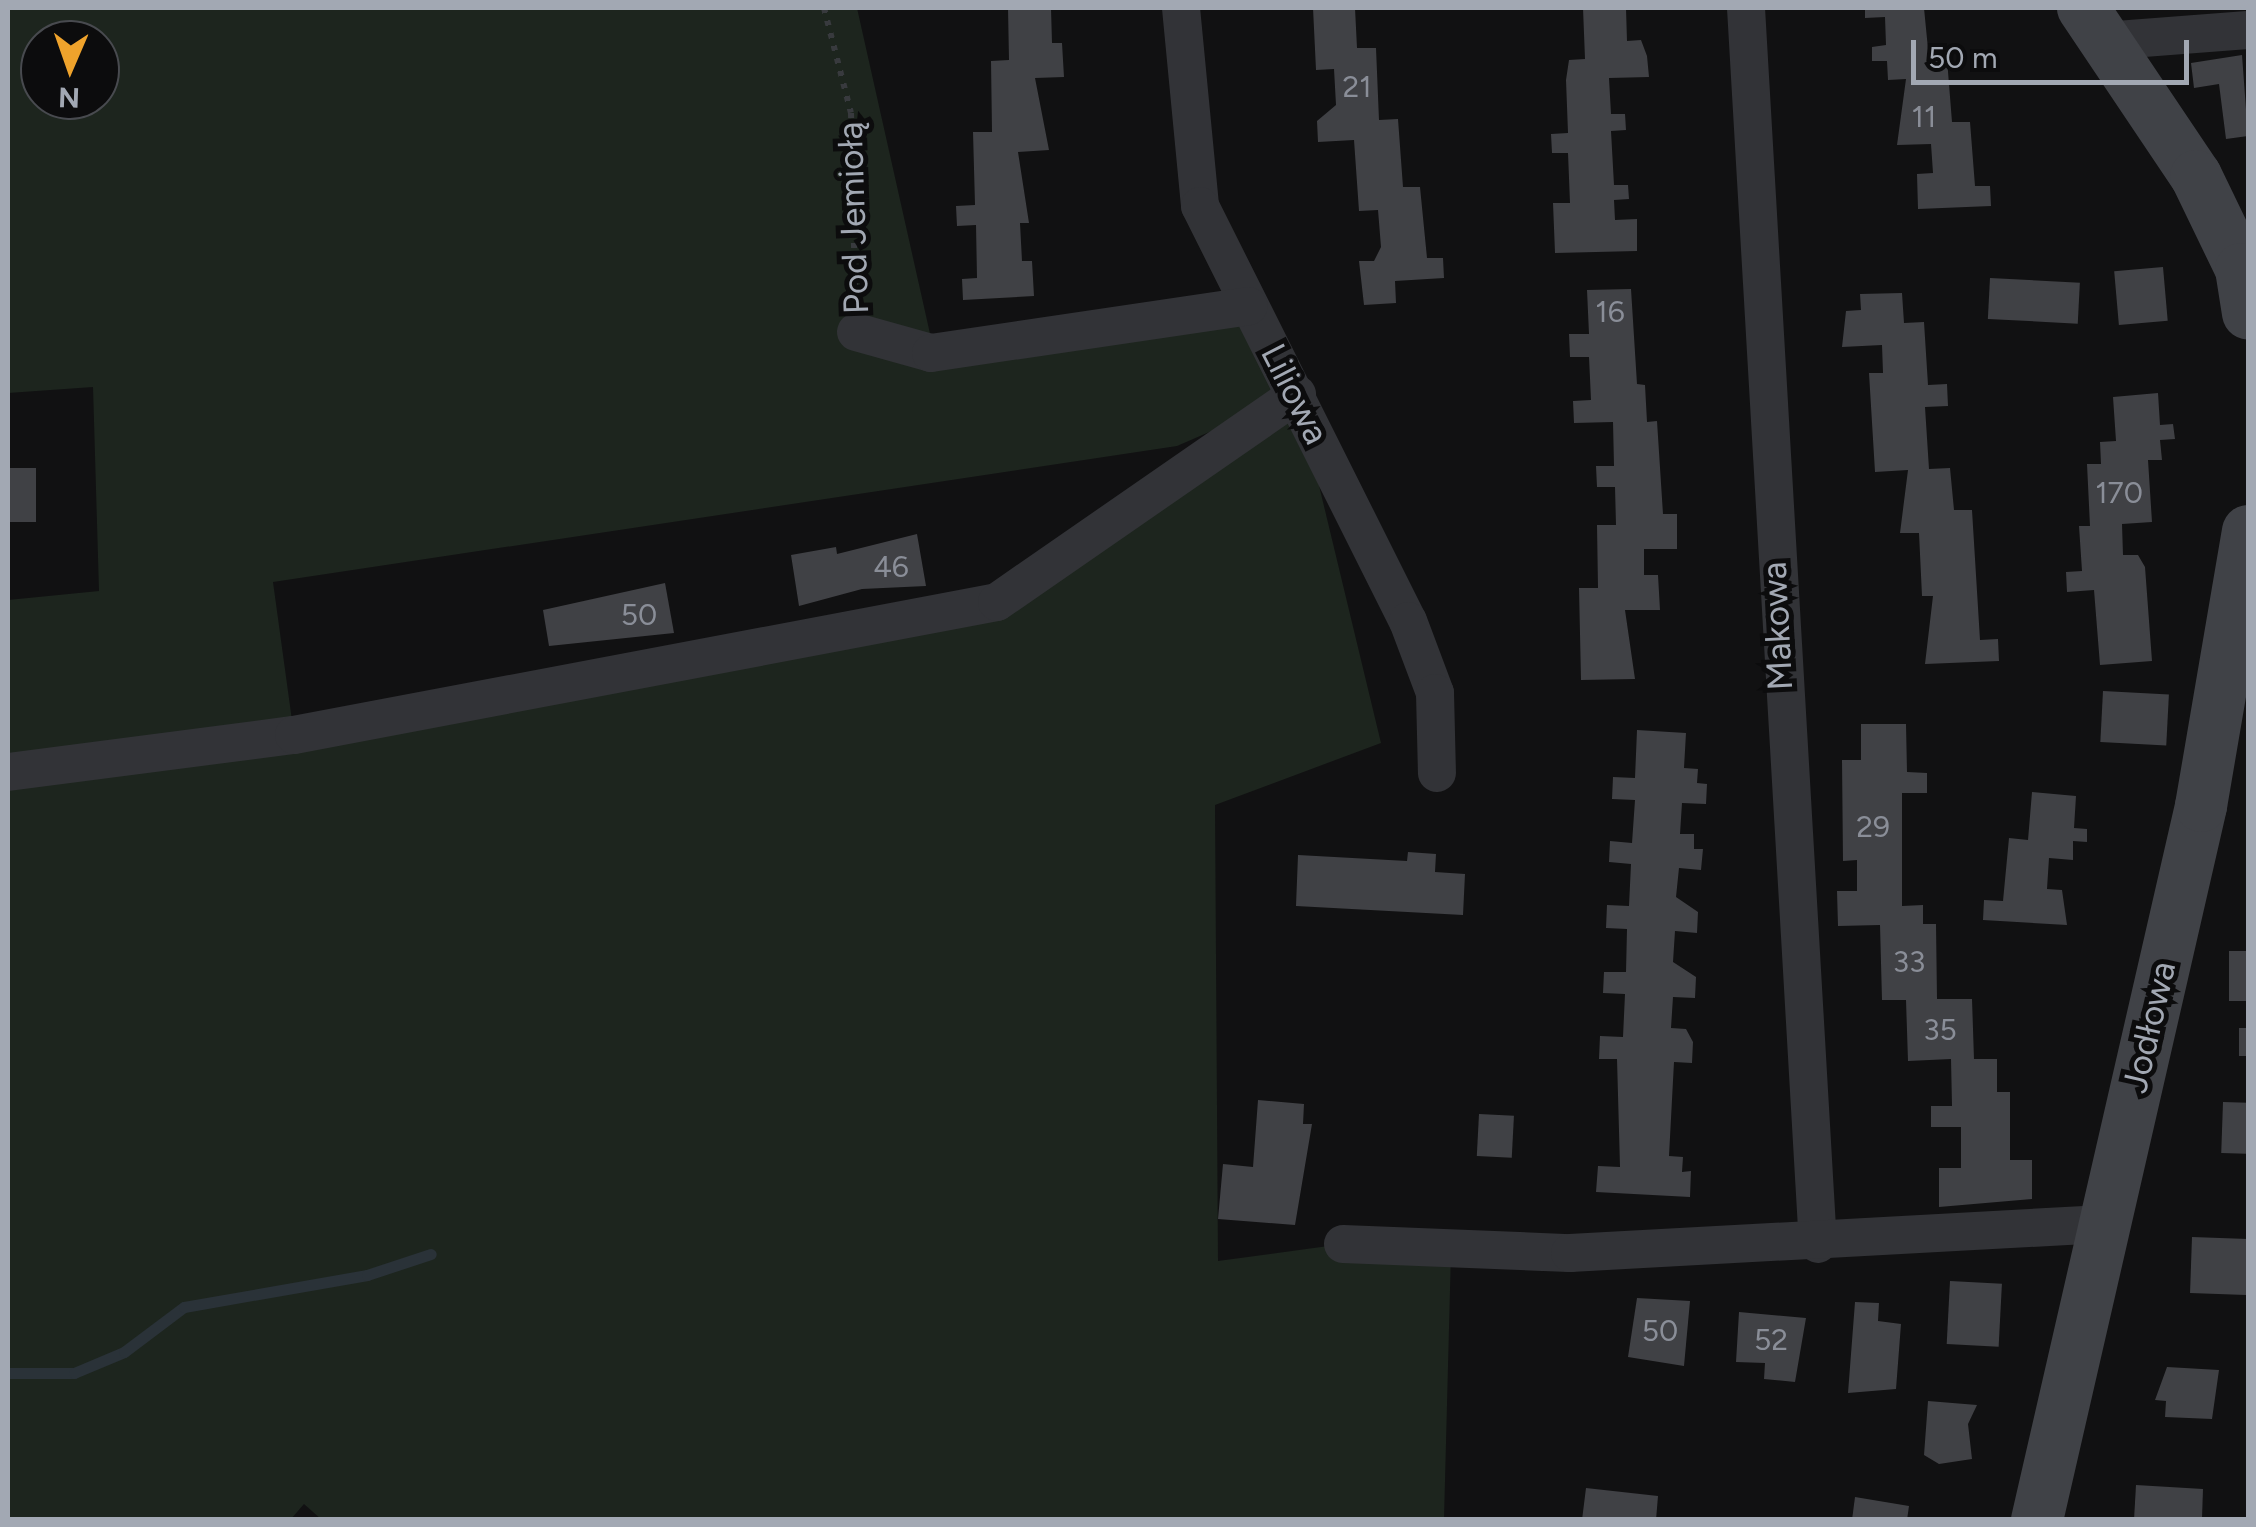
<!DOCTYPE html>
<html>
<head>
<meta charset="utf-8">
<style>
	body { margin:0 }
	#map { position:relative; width:2256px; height:1527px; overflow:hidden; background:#111112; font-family:Figtree,sans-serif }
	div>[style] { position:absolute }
	.green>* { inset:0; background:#1d251e }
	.stream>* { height:11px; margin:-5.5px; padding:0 5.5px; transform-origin:5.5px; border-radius:5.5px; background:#2a3238 }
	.building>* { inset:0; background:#404145; transform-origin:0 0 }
	.path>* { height:6px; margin-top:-3px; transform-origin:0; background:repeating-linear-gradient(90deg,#383a3e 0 5px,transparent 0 13px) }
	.street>* { height:38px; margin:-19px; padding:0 19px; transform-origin:19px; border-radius:19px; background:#323337 }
	.secondary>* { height:52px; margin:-26px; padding:0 26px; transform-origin:26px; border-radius:26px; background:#404247 }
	span { translate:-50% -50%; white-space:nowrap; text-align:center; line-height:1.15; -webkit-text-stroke:10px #0c0c0d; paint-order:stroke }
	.number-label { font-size:30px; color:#8a8e98 }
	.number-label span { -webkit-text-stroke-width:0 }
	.street-label { font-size:35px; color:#a2a8b3 }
	.frame { position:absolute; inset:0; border:10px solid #a2a8b3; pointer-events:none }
	.north { position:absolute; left:20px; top:20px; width:100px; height:100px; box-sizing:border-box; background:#0c0c0d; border:2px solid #484a4f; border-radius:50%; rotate:182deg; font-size:28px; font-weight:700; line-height:40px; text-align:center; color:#a2a8b3 }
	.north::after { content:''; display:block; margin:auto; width:35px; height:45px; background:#efa32c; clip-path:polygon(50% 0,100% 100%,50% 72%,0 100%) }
	.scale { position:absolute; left:1911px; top:40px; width:278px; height:45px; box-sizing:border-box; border:5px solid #a2a8b3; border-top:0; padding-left:12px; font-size:30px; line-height:35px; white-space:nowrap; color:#a2a8b3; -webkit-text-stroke:8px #0c0c0d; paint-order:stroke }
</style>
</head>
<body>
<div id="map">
	<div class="green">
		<i style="clip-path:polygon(evenodd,8px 8px,857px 8px,931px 338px,1240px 291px,1297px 394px,1381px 743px,1215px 805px,1218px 1261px,1343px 1244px,1451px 1252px,1444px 1519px,322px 1520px,304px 1504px,291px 1519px,8px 1519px,8px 600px,99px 591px,93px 387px,8px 393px,8px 8px,40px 40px,100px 40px,100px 100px,40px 100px,40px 40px,8px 8px,1290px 397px,997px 602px,294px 735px,273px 582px,1177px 446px,1290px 397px)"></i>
	</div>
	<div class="stream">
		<i style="left:8px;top:1373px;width:66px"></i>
		<i style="left:74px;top:1373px;width:54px;rotate:-22.8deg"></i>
		<i style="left:124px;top:1352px;width:75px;rotate:-36.9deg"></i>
		<i style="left:184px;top:1307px;width:186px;rotate:-9.9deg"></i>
		<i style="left:367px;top:1275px;width:67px;rotate:-18.2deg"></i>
	</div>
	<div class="building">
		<i style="clip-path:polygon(1008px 8px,1051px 8px,1052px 43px,1062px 43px,1064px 77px,1035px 78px,1049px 150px,1018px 152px,1029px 223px,1020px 223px,1022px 261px,1032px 261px,1034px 296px,963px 300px,962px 279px,977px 278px,976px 225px,957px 226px,956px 206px,975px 205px,973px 132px,992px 132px,991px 61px,1009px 60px)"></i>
		<i style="clip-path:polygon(1313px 8px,1355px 8px,1357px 48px,1376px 48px,1379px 120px,1398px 119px,1403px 187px,1420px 187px,1427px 258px,1443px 258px,1444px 278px,1395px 281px,1396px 303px,1364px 305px,1359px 261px,1374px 261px,1381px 247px,1378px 210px,1359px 211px,1354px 140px,1318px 142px,1317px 121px,1336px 105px,1334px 69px,1316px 70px)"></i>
		<i style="clip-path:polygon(1583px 8px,1626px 8px,1627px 41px,1641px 40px,1647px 56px,1649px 77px,1609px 78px,1611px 114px,1625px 114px,1626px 130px,1611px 131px,1614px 185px,1628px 185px,1629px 199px,1614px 200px,1615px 220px,1637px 219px,1637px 251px,1555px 253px,1553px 203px,1570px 203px,1568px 153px,1552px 153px,1551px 134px,1568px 133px,1566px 80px,1569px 60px,1585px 59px)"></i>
		<i style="clip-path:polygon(1865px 8px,1924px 8px,1929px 59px,1947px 59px,1952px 122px,1970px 122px,1975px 186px,1990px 186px,1991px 206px,1918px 209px,1917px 174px,1933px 173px,1931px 144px,1897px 145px,1906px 79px,1888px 80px,1887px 61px,1872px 61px,1872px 47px,1886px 45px,1885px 17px,1865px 18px)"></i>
		<i style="clip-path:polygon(2242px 55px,2248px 136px,2226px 139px,2219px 84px,2194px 88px,2191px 63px)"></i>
		<i style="left:2163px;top:267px;width:54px;height:49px;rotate:85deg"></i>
		<i style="left:1990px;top:278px;width:90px;height:41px;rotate:3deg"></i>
		<i style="clip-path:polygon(1631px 289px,1637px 384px,1645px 385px,1647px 422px,1657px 421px,1663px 514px,1677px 514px,1677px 549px,1644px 549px,1644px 575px,1658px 575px,1660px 610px,1625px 610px,1635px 679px,1581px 680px,1579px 588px,1598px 588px,1597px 525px,1616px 525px,1615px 487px,1597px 487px,1596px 466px,1614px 466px,1613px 422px,1574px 423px,1573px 401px,1591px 400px,1589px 357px,1570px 357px,1569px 334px,1589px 334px,1587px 290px)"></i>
		<i style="clip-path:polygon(1902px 293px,1904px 323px,1924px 322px,1928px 385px,1947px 384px,1948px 406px,1925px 407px,1929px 469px,1950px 468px,1954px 510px,1972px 510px,1980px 640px,1998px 639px,1999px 661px,1925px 664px,1933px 596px,1922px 596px,1919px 533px,1900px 533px,1908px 470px,1875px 472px,1869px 373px,1883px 373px,1882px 345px,1842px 347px,1846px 311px,1861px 310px,1860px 294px)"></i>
		<i style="clip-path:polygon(2158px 393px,2160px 425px,2173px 424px,2175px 439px,2160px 440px,2162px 460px,2148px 460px,2152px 522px,2122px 524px,2123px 555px,2138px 555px,2145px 567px,2152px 661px,2100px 665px,2094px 590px,2067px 592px,2066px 572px,2082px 571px,2079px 526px,2090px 526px,2087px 464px,2101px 464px,2100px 442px,2116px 441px,2113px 397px)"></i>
		<i style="left:8px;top:468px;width:28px;height:54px"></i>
		<i style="clip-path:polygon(917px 534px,926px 586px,862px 589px,799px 606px,791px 555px,836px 547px,837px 554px)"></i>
		<i style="clip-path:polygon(665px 583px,674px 633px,549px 646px,543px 610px)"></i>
		<i style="left:2103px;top:691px;width:66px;height:51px;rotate:3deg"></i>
		<i style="clip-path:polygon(1861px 724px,1906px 724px,1907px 772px,1927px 773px,1927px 793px,1902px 793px,1902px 906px,1923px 905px,1923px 924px,1936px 924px,1937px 999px,1972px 999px,1974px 1059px,1997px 1059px,1997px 1092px,2010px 1092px,2010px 1160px,2032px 1160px,2032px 1199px,1939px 1207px,1939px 1168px,1961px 1168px,1961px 1127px,1931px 1127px,1931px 1106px,1952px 1106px,1951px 1059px,1908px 1061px,1906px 1000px,1882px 1000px,1880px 925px,1838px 926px,1837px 891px,1857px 891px,1857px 860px,1843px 861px,1842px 760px,1861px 760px)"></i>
		<i style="clip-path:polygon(1637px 730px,1686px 733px,1684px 768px,1698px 769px,1697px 783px,1707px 784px,1706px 804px,1682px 803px,1680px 834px,1694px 834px,1694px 849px,1703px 849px,1701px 870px,1679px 868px,1676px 897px,1698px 912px,1697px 933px,1675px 931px,1673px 962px,1696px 977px,1695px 998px,1673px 997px,1671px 1028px,1686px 1029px,1693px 1042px,1692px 1063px,1674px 1062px,1669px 1156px,1683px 1157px,1682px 1172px,1691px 1171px,1690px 1197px,1596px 1192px,1598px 1166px,1620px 1167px,1617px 1059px,1599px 1059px,1600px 1036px,1623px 1037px,1625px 994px,1603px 993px,1604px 972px,1626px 972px,1627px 929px,1606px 928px,1607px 905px,1629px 906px,1631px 864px,1609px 862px,1610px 841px,1632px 843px,1635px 800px,1612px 799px,1613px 777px,1635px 778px)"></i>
		<i style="clip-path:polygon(2032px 792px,2076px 796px,2074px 828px,2087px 829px,2087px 842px,2073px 841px,2073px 860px,2049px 858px,2047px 889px,2062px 890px,2067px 925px,1983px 920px,1984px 900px,2003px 901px,2009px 838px,2028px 840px)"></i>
		<i style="clip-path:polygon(1408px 852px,1436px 854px,1435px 872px,1465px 874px,1463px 915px,1296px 906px,1298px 855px,1407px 861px)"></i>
		<i style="left:2229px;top:951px;width:19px;height:50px"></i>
		<i style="left:2239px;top:1028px;width:9px;height:28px"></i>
		<i style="clip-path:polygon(1258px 1100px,1304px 1104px,1303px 1124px,1312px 1124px,1295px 1225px,1218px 1219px,1223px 1164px,1253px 1167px)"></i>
		<i style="left:2223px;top:1102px;width:25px;height:51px;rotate:2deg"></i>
		<i style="left:1479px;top:1114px;width:35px;height:42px;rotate:3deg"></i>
		<i style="left:2192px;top:1237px;width:56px;height:56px;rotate:2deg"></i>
		<i style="left:1950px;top:1281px;width:52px;height:63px;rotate:3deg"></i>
		<i style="clip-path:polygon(1637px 1298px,1690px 1301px,1684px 1366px,1628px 1357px)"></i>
		<i style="clip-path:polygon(1855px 1302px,1879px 1303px,1878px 1321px,1901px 1324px,1896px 1389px,1848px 1393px)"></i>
		<i style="clip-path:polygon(1739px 1312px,1806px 1318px,1795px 1382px,1764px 1379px,1765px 1363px,1736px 1362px)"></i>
		<i style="clip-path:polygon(2167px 1367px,2219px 1370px,2212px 1419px,2165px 1417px,2166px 1401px,2155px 1400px)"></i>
		<i style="clip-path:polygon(1928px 1401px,1977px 1405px,1968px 1424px,1972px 1459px,1939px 1464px,1924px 1455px)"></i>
		<i style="clip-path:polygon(2136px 1485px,2203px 1489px,2202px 1518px,2134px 1520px)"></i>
		<i style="clip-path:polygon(1586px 1488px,1658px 1496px,1656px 1520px,1582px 1520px)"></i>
		<i style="clip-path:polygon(1855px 1497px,1909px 1506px,1907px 1520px,1852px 1520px)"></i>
	</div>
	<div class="path">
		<i style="left:824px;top:8px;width:108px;rotate:75.6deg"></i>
		<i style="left:851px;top:113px;width:183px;rotate:88.7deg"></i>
	</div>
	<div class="street">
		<i style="left:1181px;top:8px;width:199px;rotate:84.5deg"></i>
		<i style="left:1200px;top:206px;width:464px;rotate:63.4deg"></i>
		<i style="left:1408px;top:621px;width:77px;rotate:69.4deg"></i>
		<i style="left:1435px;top:693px;width:80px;rotate:88.6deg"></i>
		<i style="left:1746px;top:8px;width:1238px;rotate:86.67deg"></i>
		<i style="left:2104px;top:41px;width:144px;rotate:-4.4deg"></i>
		<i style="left:856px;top:332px;width:78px;rotate:15.6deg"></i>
		<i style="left:931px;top:353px;width:321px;rotate:-8.4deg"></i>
		<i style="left:8px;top:772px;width:288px;rotate:-7.4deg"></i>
		<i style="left:294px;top:735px;width:715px;rotate:-10.71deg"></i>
		<i style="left:997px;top:602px;width:365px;rotate:-34.7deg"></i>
		<i style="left:1343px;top:1244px;width:227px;rotate:2.3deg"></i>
		<i style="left:1570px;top:1253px;width:534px;rotate:-3.11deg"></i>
	</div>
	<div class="secondary">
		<i style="left:2083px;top:8px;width:202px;rotate:56.1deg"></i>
		<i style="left:2196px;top:176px;width:103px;rotate:64.2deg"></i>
		<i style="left:2241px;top:269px;width:45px;rotate:81deg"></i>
		<i style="left:2037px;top:1520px;width:733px;rotate:-77.06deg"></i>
		<i style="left:2201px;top:806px;width:279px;rotate:-80.3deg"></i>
	</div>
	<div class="number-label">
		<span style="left:1357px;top:87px">21</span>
		<span style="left:1924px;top:117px">11</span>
		<span style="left:1610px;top:312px">16</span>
		<span style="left:2119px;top:493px">170</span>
		<span style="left:891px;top:567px">46</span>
		<span style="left:639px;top:615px">50</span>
		<span style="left:1873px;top:827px">29</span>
		<span style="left:1909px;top:962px">33</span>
		<span style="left:1940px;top:1030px">35</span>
		<span style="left:1660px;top:1331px">50</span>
		<span style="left:1771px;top:1340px">52</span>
	</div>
	<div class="street-label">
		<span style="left:853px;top:218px;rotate:-92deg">Pod Jemiołą</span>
		<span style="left:1295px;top:394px;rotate:63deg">Liliowa</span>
		<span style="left:1777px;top:626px;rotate:-93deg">Makowa</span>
		<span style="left:2149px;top:1027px;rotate:-77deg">Jodłowa</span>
	</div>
	<div class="frame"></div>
	<div class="north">N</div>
	<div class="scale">50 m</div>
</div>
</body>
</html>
